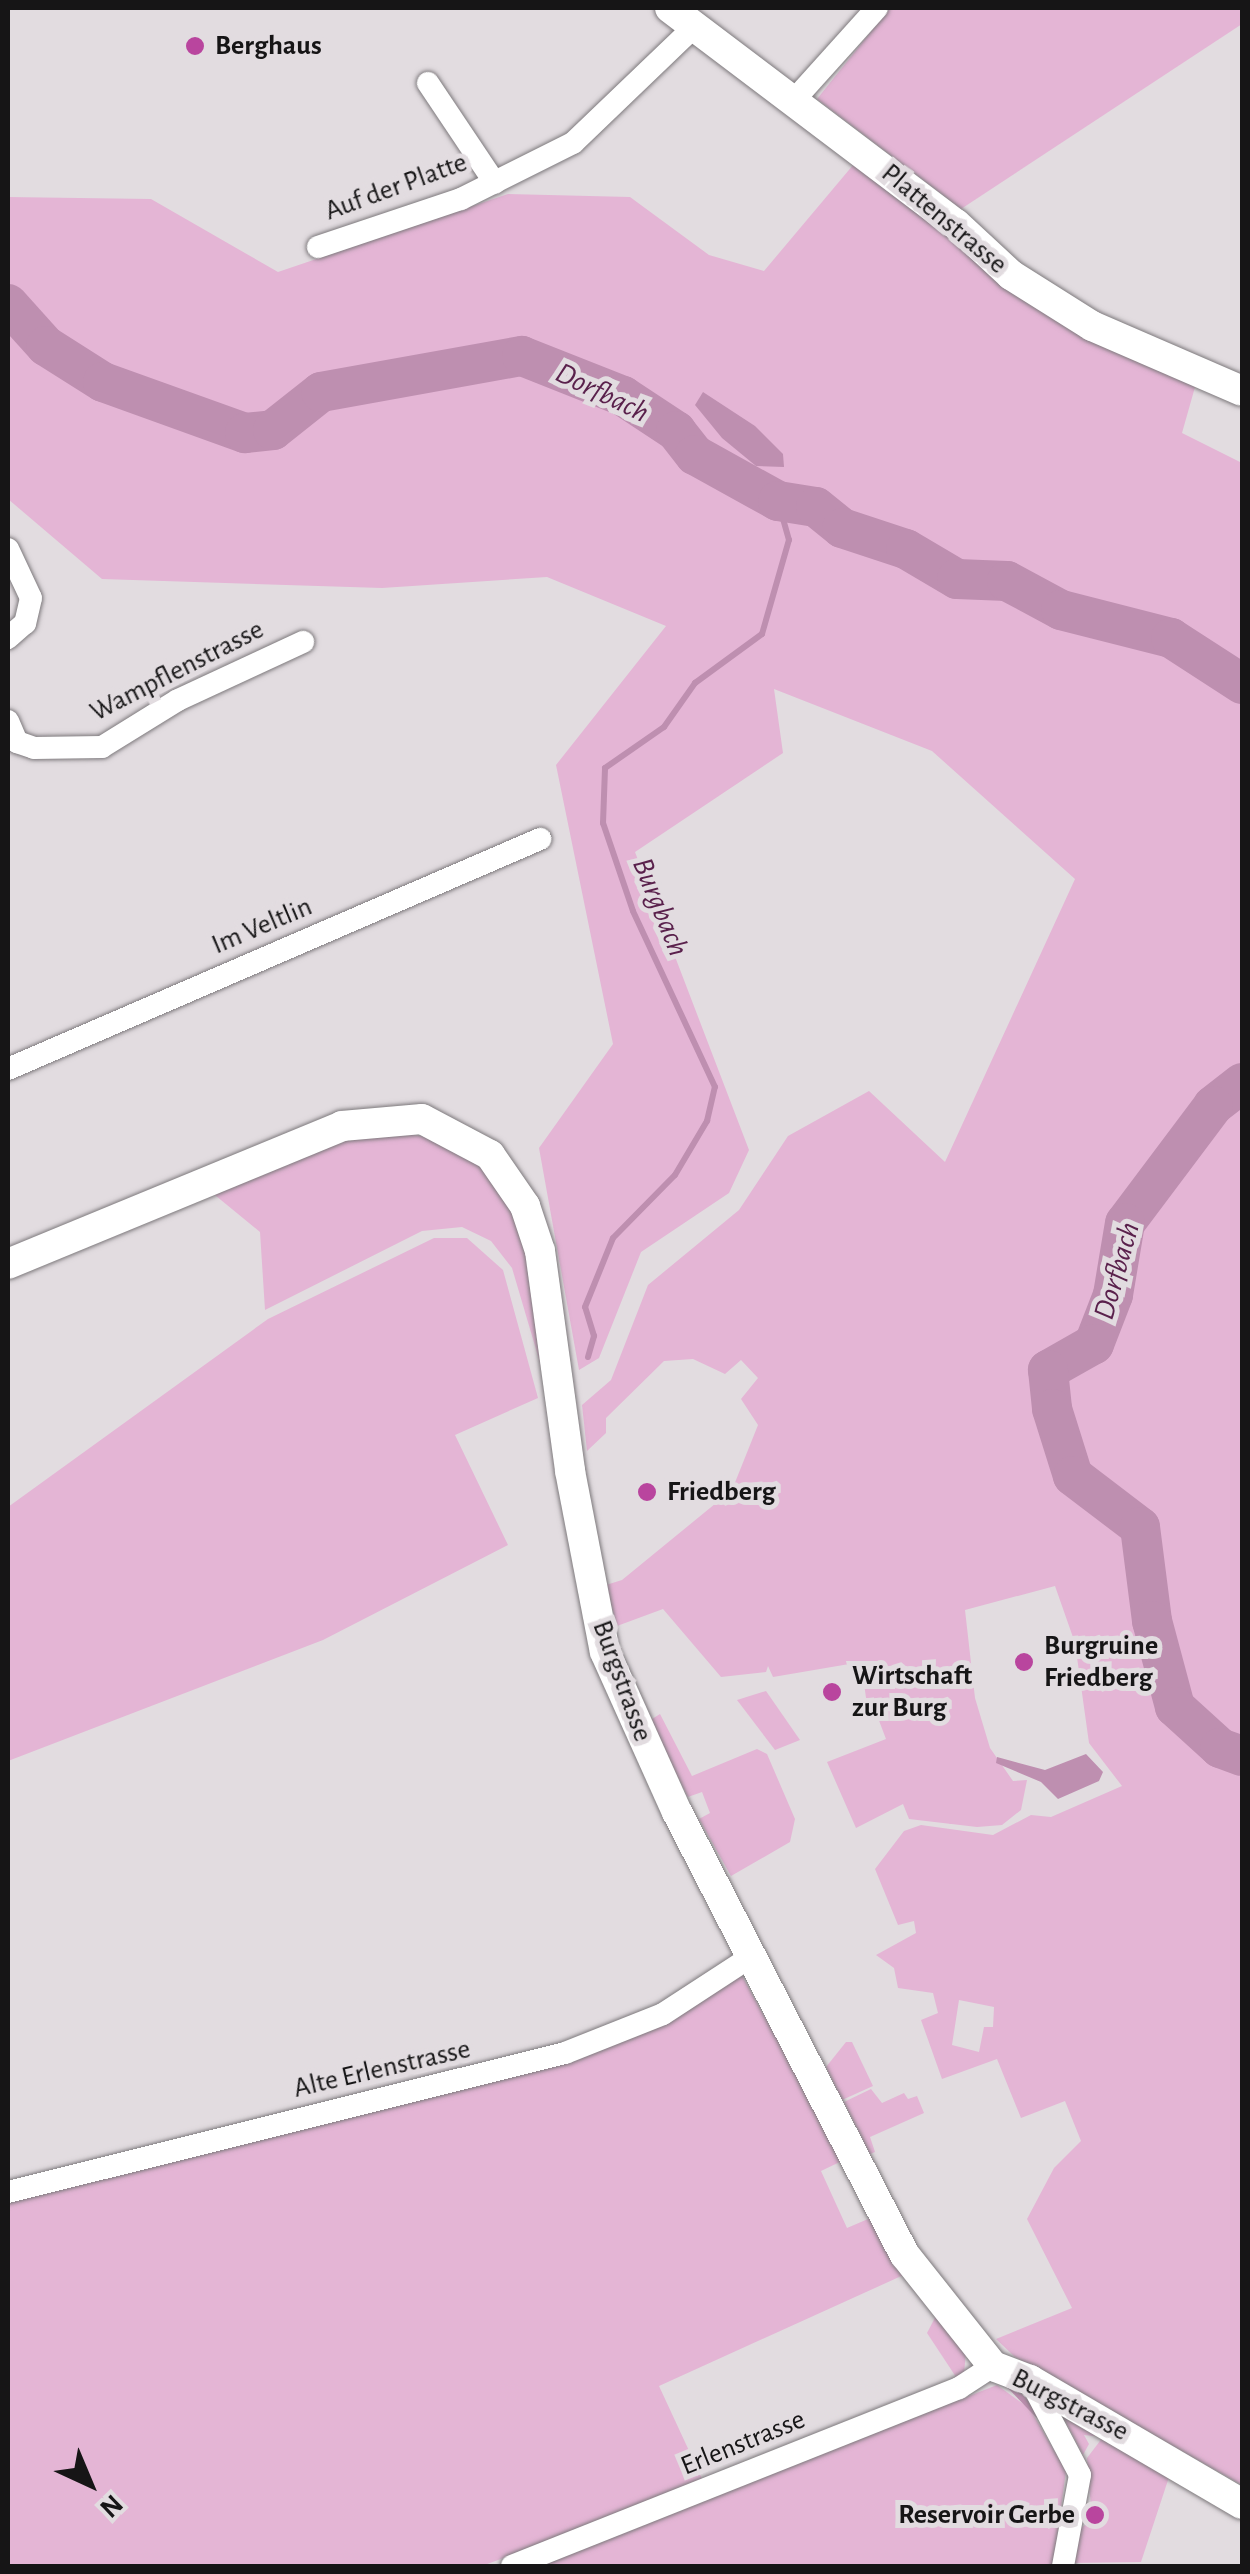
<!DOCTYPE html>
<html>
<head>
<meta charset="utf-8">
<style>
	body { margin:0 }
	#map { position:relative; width:1250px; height:2574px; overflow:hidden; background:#e2dce0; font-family:"Alegreya Sans",sans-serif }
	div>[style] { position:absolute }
	.green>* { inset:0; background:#e4b5d5 }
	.water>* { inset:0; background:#be8fb0 }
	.stream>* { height:6px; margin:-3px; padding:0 3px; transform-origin:3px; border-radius:3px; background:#be8fb0 }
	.river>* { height:40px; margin:-20px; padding:0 20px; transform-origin:20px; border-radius:20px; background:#be8fb0 }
	.roads { filter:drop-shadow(0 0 2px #7d797c) drop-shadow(0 0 2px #7d797c) }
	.minor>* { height:22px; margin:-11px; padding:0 11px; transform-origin:11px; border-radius:11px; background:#fff }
	.tertiary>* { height:30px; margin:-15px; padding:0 15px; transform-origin:15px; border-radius:15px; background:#fff }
	.dots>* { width:28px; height:28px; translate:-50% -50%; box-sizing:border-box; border:5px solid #e2dce0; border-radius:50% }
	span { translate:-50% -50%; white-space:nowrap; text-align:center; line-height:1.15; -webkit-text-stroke:10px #e2dce0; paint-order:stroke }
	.poi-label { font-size:28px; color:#161516; font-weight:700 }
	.left { translate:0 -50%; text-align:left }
	.right { translate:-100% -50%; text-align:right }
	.street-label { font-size:28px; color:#161516 }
	.water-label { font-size:30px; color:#5a214c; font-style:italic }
	.frame { position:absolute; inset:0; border:10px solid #161516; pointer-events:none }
	.north { position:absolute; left:40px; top:2434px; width:100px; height:100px; -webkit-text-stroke:8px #e2dce0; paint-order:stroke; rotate:136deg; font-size:28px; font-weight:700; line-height:40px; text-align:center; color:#161516 }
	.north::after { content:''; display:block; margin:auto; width:35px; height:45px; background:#161516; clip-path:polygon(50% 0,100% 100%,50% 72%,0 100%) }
</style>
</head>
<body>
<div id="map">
	<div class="green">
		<i style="clip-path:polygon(890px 8px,1242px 8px,1242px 24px,961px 209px,817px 99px)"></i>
		<i style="clip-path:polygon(evenodd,859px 158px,1197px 380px,1182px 433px,1242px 463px,1242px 2485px,1015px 2357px,996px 2339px,1072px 2308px,1027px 2219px,1054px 2168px,1081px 2141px,1065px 2101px,1021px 2118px,997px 2059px,942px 2079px,921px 2020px,938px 2013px,933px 1993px,898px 1988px,894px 1968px,876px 1955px,916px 1933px,914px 1921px,898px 1925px,875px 1869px,904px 1831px,921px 1825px,993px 1835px,1031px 1815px,1051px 1817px,1122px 1786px,1089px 1743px,1075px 1643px,1055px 1586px,965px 1610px,975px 1698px,990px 1748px,1013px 1781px,1027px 1780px,1021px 1810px,1002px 1825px,977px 1827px,909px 1819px,903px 1804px,856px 1828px,827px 1762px,886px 1739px,875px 1710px,868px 1712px,861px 1662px,773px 1677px,768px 1666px,766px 1672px,721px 1677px,663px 1609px,617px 1626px,606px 1585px,622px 1580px,732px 1490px,758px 1425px,741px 1399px,758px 1378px,741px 1360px,725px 1374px,693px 1359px,664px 1361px,606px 1418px,606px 1433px,587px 1451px,582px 1405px,611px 1380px,648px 1285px,739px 1210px,788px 1136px,869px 1091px,945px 1162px,1075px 879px,932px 751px,774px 689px,783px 753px,635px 852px,749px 1150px,729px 1193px,641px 1252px,599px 1358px,579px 1370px,539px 1148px,613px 1044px,556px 765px,666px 626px,547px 577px,382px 588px,102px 579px,8px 499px,8px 197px,151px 199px,278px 272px,508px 194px,630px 197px,709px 255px,764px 271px,859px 158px,959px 2000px,994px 2007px,993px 2027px,984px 2027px,979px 2052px,952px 2045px,959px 2000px)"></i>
		<i style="clip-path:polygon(389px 1132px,429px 1137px,485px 1168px,511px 1206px,531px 1270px,548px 1390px,512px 1268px,491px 1241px,462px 1227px,422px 1231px,265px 1310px,260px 1232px,210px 1191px,340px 1139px)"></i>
		<i style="clip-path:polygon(434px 1238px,467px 1238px,503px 1270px,538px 1398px,455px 1435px,508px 1545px,323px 1640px,8px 1761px,8px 1507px,268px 1319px)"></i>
		<i style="clip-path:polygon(766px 1691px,800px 1740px,775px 1750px,737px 1700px)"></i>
		<i style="clip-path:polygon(660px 1714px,692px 1776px,757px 1749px,767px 1754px,795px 1819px,790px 1842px,731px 1876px,699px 1819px,710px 1813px,702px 1792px,688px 1797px,649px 1721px)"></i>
		<i style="clip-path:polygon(742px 1976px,844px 2160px,821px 2171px,847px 2228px,875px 2216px,908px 2273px,659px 2386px,704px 2483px,482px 2566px,8px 2566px,8px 2197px,476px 2086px)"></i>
		<i style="clip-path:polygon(846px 2042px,852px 2042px,873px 2086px,842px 2100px,826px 2067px)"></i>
		<i style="clip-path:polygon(871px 2089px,882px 2103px,904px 2093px,908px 2099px,917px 2096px,924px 2113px,870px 2137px,875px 2152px,870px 2154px,844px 2102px)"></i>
		<i style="clip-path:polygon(938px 2312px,966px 2351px,964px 2374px,956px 2377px,927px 2333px)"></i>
		<i style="clip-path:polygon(997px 2385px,1030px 2409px,1066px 2471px,1053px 2566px,538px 2566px)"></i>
		<i style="clip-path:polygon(1057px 2405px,1172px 2468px,1141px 2562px,1070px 2563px,1081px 2528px,1092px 2520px,1087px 2458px,1103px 2437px,1084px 2435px,1089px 2444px,1083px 2455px)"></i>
	</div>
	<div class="water">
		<i style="clip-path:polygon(703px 392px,755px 426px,783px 454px,784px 467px,756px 466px,722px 438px,695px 405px)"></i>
		<i style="clip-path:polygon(1086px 1754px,1103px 1772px,1099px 1781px,1058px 1799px,1041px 1782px,996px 1763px,997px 1757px,1045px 1770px)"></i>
	</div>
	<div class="stream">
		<i style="left:588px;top:1357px;width:22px;rotate:-74deg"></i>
		<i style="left:594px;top:1336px;width:30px;rotate:-107deg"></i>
		<i style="left:585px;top:1307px;width:74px;rotate:-67.9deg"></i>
		<i style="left:613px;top:1238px;width:88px;rotate:-45.5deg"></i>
		<i style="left:675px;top:1175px;width:63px;rotate:-59.3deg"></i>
		<i style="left:707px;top:1121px;width:35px;rotate:-77deg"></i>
		<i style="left:715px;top:1087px;width:194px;rotate:-115deg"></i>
		<i style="left:633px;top:911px;width:93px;rotate:-108.8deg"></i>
		<i style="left:603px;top:823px;width:55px;rotate:-87.9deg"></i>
		<i style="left:605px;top:768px;width:72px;rotate:-34.8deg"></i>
		<i style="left:664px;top:727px;width:54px;rotate:-54.8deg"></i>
		<i style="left:695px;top:683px;width:83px;rotate:-36.2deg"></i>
		<i style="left:762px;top:634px;width:98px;rotate:-74deg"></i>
		<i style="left:789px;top:540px;width:41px;rotate:-105.8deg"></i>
		<i style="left:1011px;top:2387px;width:39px;rotate:46deg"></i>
	</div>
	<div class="river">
		<i style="left:8px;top:304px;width:57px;rotate:47.9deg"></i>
		<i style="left:46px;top:346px;width:67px;rotate:32.3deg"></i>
		<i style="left:103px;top:382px;width:151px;rotate:19.8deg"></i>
		<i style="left:245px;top:433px;width:28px;rotate:-6deg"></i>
		<i style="left:273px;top:430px;width:61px;rotate:-38.4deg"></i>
		<i style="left:321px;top:392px;width:204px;rotate:-10.2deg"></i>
		<i style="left:522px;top:356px;width:109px;rotate:21.6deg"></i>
		<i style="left:623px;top:396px;width:64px;rotate:33.4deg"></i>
		<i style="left:676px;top:431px;width:31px;rotate:52deg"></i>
		<i style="left:695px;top:455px;width:95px;rotate:29deg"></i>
		<i style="left:778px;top:501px;width:38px;rotate:9deg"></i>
		<i style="left:816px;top:507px;width:33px;rotate:39deg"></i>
		<i style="left:842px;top:528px;width:67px;rotate:18.2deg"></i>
		<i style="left:906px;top:549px;width:59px;rotate:30.5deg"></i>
		<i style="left:957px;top:579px;width:50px;rotate:2.3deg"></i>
		<i style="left:1007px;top:581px;width:61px;rotate:28.2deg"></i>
		<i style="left:1061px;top:610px;width:114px;rotate:14.3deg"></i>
		<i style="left:1171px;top:638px;width:85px;rotate:32.9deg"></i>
		<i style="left:1242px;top:1083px;width:37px;rotate:142deg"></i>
		<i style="left:1213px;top:1106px;width:146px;rotate:126.9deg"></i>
		<i style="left:1125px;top:1223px;width:73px;rotate:99.5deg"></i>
		<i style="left:1113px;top:1295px;width:53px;rotate:111.2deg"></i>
		<i style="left:1094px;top:1344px;width:53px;rotate:150.5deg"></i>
		<i style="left:1048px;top:1370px;width:39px;rotate:84deg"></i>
		<i style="left:1052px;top:1409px;width:70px;rotate:72.6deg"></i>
		<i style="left:1073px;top:1476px;width:84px;rotate:37.3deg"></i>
		<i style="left:1140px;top:1527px;width:95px;rotate:82.7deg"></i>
		<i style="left:1152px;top:1621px;width:89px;rotate:75deg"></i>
		<i style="left:1175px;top:1707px;width:61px;rotate:42.3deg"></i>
		<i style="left:1220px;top:1748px;width:23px;rotate:20deg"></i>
	</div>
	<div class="roads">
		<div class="minor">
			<i style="left:428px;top:83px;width:120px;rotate:56.2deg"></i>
			<i style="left:795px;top:99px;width:122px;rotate:-48deg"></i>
			<i style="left:318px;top:247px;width:151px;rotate:-18.6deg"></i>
			<i style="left:461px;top:199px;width:125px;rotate:-26.6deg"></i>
			<i style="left:573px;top:143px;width:166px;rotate:-43.8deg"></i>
			<i style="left:8px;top:549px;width:54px;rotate:64.9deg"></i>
			<i style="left:31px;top:598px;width:26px;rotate:103deg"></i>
			<i style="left:25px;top:623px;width:23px;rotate:139deg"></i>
			<i style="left:8px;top:721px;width:23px;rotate:67deg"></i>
			<i style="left:17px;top:742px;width:18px;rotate:19deg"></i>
			<i style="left:34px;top:748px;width:68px;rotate:-0.8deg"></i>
			<i style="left:102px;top:747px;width:89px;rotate:-31.7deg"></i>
			<i style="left:178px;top:700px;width:138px;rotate:-24.9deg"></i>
			<i style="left:8px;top:1069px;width:580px;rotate:-23.38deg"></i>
			<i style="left:8px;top:2192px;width:574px;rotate:-14.01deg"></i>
			<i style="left:565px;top:2053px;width:105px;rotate:-21.7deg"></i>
			<i style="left:663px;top:2014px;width:106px;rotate:-33.1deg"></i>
			<i style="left:1030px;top:2380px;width:107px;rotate:62.2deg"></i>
			<i style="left:1080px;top:2475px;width:93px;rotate:100.6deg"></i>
			<i style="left:512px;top:2566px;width:481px;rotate:-21.7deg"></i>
			<i style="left:959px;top:2388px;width:40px;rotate:-32.9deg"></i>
		</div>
		<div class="tertiary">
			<i style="left:670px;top:8px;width:358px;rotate:37.1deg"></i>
			<i style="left:956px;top:224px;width:75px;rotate:42.8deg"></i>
			<i style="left:1011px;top:275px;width:96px;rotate:32.2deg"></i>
			<i style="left:1092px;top:326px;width:163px;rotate:23.4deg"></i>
			<i style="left:8px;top:1264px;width:361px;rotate:-22.4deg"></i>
			<i style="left:342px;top:1126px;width:80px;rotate:-5deg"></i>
			<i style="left:422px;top:1119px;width:77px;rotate:27.9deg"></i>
			<i style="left:490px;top:1155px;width:62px;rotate:55.5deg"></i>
			<i style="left:525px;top:1206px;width:47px;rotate:71.6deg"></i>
			<i style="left:540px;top:1251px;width:222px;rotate:82.2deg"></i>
			<i style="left:570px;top:1471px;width:184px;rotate:79.1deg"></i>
			<i style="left:605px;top:1652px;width:175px;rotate:65.8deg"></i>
			<i style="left:677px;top:1812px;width:498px;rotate:62.8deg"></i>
			<i style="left:905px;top:2255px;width:142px;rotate:51.6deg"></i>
			<i style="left:993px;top:2366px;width:40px;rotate:21deg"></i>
			<i style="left:1030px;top:2380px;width:246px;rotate:30.3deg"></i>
		</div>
	</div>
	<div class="dots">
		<i style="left:195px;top:46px;background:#b9459e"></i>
		<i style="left:647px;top:1492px;background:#b9459e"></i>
		<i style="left:1024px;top:1662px;background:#b9459e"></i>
		<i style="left:832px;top:1692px;background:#b9459e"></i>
		<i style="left:1095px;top:2515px;background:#b9459e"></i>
	</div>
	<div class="poi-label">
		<span class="left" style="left:215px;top:46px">Berghaus</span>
		<span class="left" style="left:667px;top:1492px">Friedberg</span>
		<span class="left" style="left:1044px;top:1662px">Burgruine<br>Friedberg</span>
		<span class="left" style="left:852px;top:1692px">Wirtschaft<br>zur Burg</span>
		<span class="right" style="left:1075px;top:2515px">Reservoir Gerbe</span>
	</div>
	<div class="street-label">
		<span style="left:396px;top:187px;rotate:-20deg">Auf der Platte</span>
		<span style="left:944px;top:219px;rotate:40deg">Plattenstrasse</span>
		<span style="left:177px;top:671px;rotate:-27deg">Wampflenstrasse</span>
		<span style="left:262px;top:926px;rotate:-23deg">Im Veltlin</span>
		<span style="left:622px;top:1681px;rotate:70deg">Burgstrasse</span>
		<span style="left:382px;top:2069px;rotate:-13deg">Alte Erlenstrasse</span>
		<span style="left:1070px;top:2405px;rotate:27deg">Burgstrasse</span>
		<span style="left:743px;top:2443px;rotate:-22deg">Erlenstrasse</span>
	</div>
	<div class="water-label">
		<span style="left:602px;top:393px;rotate:26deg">Dorfbach</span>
		<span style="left:660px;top:907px;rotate:68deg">Burgbach</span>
		<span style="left:1117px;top:1271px;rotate:-74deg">Dorfbach</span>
	</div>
	<div class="frame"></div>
	<div class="north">N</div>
</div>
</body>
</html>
